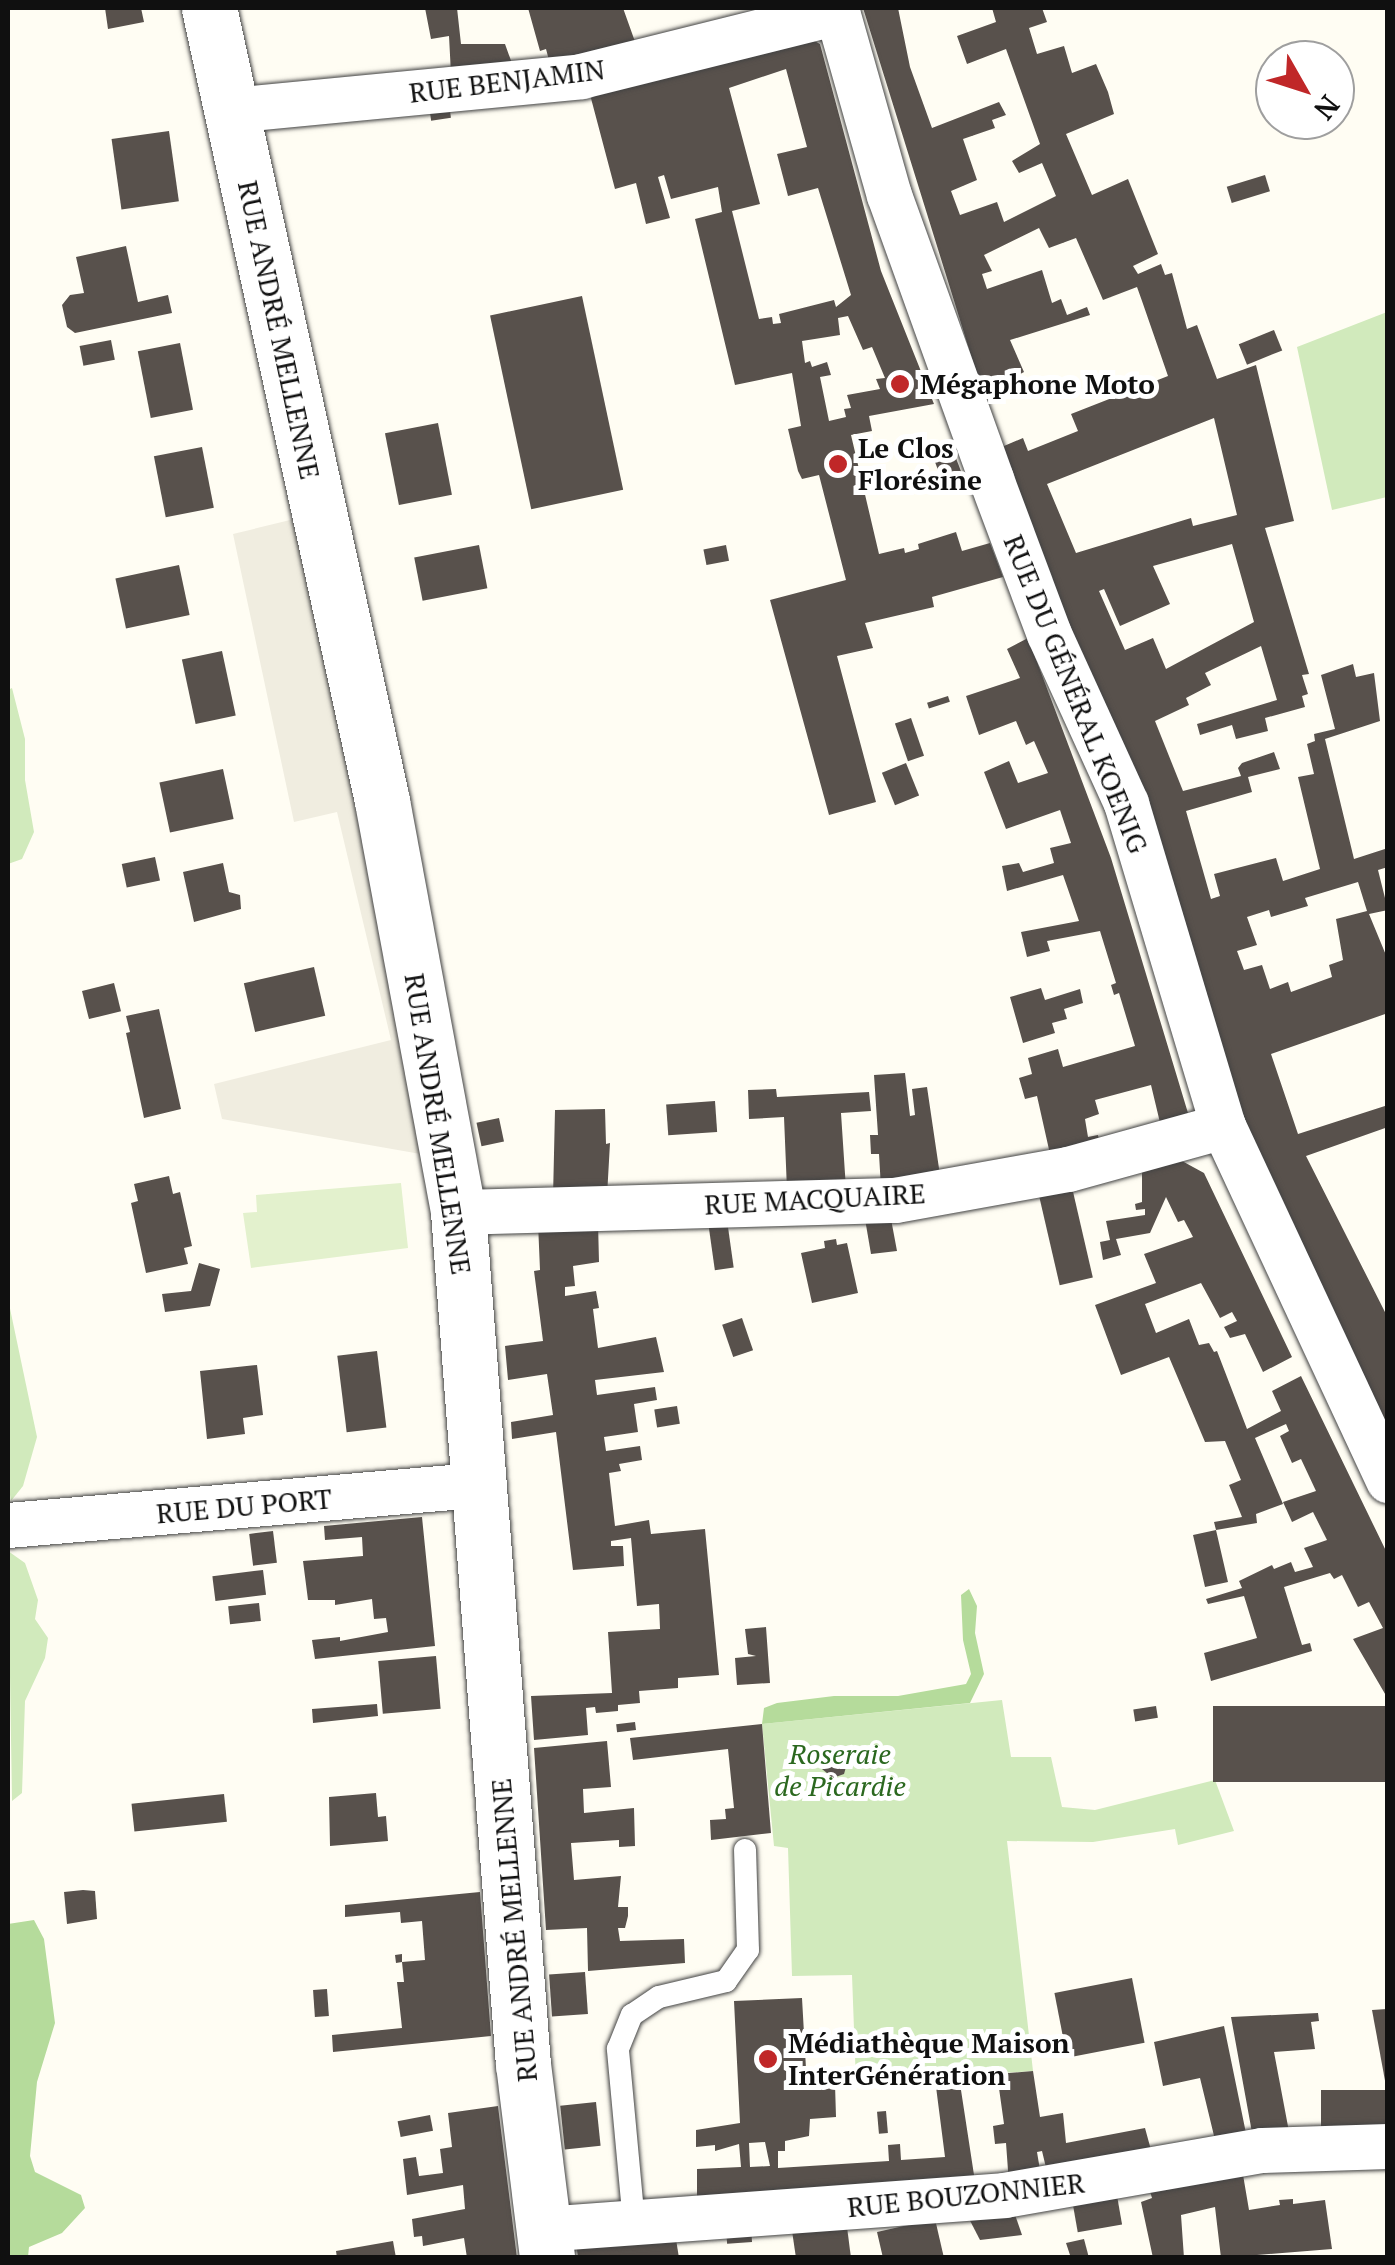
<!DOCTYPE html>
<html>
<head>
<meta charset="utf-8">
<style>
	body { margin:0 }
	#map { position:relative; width:1395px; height:2265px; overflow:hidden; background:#fffdf3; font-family:"PT Serif",serif }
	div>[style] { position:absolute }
	.green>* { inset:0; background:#d1eabc }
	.forest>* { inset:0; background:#b5db9b }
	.pitch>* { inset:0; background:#e3f1cd }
	.plaza>* { inset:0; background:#f0ede0 }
	.building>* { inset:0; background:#58514c; transform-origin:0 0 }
	.roads { filter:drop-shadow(0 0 2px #434343) drop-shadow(0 0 2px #434343) }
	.service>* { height:22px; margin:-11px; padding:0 11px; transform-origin:11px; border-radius:11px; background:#fff }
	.minor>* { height:45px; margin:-22.5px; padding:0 22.5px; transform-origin:22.5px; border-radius:22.5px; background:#fff }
	.tertiary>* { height:55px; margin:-27.5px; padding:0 27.5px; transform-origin:27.5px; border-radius:27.5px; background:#fff }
	.dots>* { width:28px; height:28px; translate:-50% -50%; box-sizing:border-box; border:5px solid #fff; border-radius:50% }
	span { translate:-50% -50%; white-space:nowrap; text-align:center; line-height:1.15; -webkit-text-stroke:10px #fff; paint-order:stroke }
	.street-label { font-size:28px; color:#101010 }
	.poi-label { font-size:28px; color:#101010; font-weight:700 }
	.left { translate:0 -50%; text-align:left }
	.park-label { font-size:28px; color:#2b681f; font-style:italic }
	.frame { position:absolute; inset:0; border:10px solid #101010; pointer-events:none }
	.north { position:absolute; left:1255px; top:40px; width:100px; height:100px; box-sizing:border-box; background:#fff; border:2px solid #9f9f9f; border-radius:50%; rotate:129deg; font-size:28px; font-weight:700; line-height:40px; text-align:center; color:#101010 }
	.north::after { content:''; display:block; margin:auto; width:35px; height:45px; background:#c02728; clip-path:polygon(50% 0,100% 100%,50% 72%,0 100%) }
</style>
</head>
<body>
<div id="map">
	<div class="green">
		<i style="clip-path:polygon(1387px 312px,1387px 497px,1332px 510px,1297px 347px)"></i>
		<i style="clip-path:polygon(12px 688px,25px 739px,25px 780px,34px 832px,22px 859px,8px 864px,8px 690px)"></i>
		<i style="clip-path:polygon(8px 1299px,37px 1437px,23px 1486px,11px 1501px,8px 1483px)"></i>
		<i style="clip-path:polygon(8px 1551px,25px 1563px,38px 1600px,35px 1619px,48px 1638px,45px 1658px,25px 1701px,22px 1793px,12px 1801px)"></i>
		<i style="clip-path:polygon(1002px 1700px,1011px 1757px,1051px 1757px,1062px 1807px,1095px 1810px,1215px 1780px,1234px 1831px,1178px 1845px,1175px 1829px,1093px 1842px,1007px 1841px,1033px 2071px,856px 2083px,852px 1975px,792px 1976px,788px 1848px,774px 1846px,762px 1724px)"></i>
	</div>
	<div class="forest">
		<i style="clip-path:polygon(969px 1589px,977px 1606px,975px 1633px,984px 1674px,970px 1703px,762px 1724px,764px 1708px,777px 1703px,834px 1696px,898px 1696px,966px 1684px,971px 1674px,963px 1640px,961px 1595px)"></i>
		<i style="clip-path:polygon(34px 1920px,44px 1939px,55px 2023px,37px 2082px,30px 2156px,35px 2172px,81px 2195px,85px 2208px,62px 2233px,29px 2247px,28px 2257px,8px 2257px,8px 1924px)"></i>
	</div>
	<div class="pitch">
		<i style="clip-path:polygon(401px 1183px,408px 1248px,251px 1268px,243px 1213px,257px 1212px,256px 1195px)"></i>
	</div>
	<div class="plaza">
		<i style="clip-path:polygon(319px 513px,449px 1159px,222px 1119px,214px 1084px,391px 1040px,337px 812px,294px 822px,233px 534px)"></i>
	</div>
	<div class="building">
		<i style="clip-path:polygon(105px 8px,141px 8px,144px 22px,108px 29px)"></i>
		<i style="clip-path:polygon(425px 8px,457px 8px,461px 44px,505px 44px,514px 69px,451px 74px,449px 36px,431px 39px)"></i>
		<i style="clip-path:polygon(528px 8px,623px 8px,638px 50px,550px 64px,546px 49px,540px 51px)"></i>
		<i style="clip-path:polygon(evenodd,863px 8px,898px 8px,910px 67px,932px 128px,999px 102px,1006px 115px,992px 120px,995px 128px,963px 139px,977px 180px,951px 191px,960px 215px,997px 202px,1004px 222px,1056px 196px,1042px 163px,1019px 173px,1012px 161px,1040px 144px,1006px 49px,967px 64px,957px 36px,996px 22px,992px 8px,1042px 8px,1047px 22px,1029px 28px,1037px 54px,1064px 46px,1072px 73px,1096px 64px,1108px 92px,1114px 114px,1066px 134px,1092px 195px,1128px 179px,1158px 254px,1133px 266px,1138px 274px,1161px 264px,1165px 275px,1172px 273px,1187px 329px,1197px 325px,1217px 379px,1256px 365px,1294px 521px,1265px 528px,1309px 674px,1302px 675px,1308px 694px,1302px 696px,1305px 707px,1265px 718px,1268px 731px,1236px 739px,1232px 725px,1200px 735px,1197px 724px,1277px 700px,1261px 646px,1205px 673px,1211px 685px,1186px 698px,1189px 705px,1155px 721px,1183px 791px,1241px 776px,1238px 768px,1242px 763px,1274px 752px,1280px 769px,1248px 777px,1252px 792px,1186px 811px,1211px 899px,1220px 896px,1214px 874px,1276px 858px,1283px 881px,1320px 869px,1298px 777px,1314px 774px,1307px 744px,1315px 741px,1314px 734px,1335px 729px,1321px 675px,1353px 664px,1356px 677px,1374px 673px,1380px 721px,1325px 739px,1354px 859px,1388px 848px,1388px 867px,1378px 870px,1388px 910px,1369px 914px,1388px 960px,1388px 1013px,1271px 1054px,1298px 1134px,1388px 1105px,1388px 1127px,1306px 1156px,1388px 1318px,1388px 1429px,1262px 1172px,1166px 877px,997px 449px,1023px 438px,1028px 451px,1078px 431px,1071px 414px,1168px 376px,1142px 301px,1137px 287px,1103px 300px,1076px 238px,1049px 248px,1039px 228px,984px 255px,992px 271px,982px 274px,987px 289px,1042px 270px,1052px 303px,1061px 299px,1067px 315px,1087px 307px,1090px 315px,1010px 340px,1024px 372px,983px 394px,863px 8px,1214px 418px,1237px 515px,1193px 526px,1191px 518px,1076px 553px,1047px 484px,1214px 418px,863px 8px,1232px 544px,1254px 622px,1166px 669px,1153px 638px,1125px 650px,1099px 591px,1104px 589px,1120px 626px,1170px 604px,1153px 566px,1232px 544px,863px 8px,1358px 882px,1367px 911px,1336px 919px,1343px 960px,1329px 965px,1332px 977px,1291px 992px,1288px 982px,1270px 989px,1262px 965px,1244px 970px,1237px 951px,1257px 945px,1247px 917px,1269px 910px,1271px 917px,1308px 906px,1305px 898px,1358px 882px)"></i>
		<i style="clip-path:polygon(evenodd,798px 32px,820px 44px,881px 271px,934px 404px,869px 416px,872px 431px,851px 435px,879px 554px,904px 548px,905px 553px,919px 549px,918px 544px,956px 532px,962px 551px,990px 543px,1003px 577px,932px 597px,934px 607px,865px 623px,873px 648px,837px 656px,876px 802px,829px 815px,770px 600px,846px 580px,819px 475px,802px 479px,798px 471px,788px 429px,801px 426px,792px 373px,735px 385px,695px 219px,722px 212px,718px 187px,671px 199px,664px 175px,658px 177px,670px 218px,646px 224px,636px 183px,615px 189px,588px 87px,798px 32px,786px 69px,807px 147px,777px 154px,788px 196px,818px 188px,851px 295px,836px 307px,834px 300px,779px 314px,781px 323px,773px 324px,772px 317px,759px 319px,732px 211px,760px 204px,729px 88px,786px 69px,798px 32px,848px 316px,863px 350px,872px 347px,885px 378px,876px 379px,880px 389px,847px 395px,851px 408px,844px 409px,846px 417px,829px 421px,820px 377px,831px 375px,827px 362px,812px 367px,810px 361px,805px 363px,802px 341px,840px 335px,838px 318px,848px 316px)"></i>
		<i style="left:449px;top:104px;width:14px;height:20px;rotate:82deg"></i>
		<i style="left:169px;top:131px;width:71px;height:58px;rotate:82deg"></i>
		<i style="left:1265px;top:175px;width:17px;height:40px;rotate:73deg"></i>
		<i style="clip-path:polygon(126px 246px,138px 302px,168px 295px,172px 313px,75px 333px,67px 327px,62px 305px,70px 295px,84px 293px,76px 257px)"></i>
		<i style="left:582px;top:296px;width:198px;height:94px;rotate:78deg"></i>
		<i style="left:1274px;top:330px;width:22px;height:38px;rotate:68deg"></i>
		<i style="left:111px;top:340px;width:20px;height:32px;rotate:79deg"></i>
		<i style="left:180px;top:343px;width:68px;height:43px;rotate:79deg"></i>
		<i style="left:438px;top:423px;width:73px;height:54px;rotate:79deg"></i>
		<i style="left:202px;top:447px;width:62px;height:49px;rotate:79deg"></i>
		<i style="left:954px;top:453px;width:30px;height:21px;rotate:69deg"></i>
		<i style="left:479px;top:545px;width:44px;height:66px;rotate:79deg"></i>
		<i style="left:726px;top:545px;width:16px;height:23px;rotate:79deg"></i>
		<i style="left:179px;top:565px;width:51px;height:65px;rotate:78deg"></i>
		<i style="clip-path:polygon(1028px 638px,1111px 858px,1191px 1123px,1162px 1131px,1151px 1085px,1095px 1100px,1099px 1114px,1085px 1119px,1088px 1137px,1098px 1135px,1101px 1150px,1052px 1163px,1037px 1096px,1025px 1099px,1019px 1078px,1032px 1074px,1028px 1058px,1058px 1049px,1063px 1067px,1135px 1046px,1119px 993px,1114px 995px,1111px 985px,1116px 983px,1100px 931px,1047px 941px,1050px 951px,1027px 957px,1021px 932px,1079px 921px,1063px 875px,1007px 891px,1002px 866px,1019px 863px,1023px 872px,1054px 863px,1050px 848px,1071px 843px,1060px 810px,1006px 829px,984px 772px,1009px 761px,1018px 783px,1048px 773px,1034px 741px,1026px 745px,1016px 721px,979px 735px,966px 696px,1020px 678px,1007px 649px)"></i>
		<i style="left:222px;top:651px;width:66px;height:41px;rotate:78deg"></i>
		<i style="left:948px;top:696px;width:6px;height:22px;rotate:72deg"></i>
		<i style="left:911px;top:718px;width:40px;height:17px;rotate:71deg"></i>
		<i style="left:906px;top:763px;width:35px;height:26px;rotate:68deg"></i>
		<i style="left:223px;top:769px;width:51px;height:65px;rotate:78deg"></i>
		<i style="left:155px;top:857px;width:24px;height:34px;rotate:78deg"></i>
		<i style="clip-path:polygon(223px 863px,229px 892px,240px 895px,241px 909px,194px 922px,183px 872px)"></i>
		<i style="left:314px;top:967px;width:50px;height:72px;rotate:77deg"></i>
		<i style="left:114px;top:983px;width:29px;height:33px;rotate:76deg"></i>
		<i style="clip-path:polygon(1041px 988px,1045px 1000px,1080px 989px,1083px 1003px,1064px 1009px,1067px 1019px,1052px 1023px,1055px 1033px,1023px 1043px,1010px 997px)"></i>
		<i style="clip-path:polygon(159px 1009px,181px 1109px,144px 1118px,126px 1033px,130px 1032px,126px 1016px)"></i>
		<i style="clip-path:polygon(905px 1073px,910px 1116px,915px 1115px,912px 1089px,927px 1087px,941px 1182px,881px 1188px,879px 1154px,871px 1154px,870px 1135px,878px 1135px,874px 1075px)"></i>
		<i style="clip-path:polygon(776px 1089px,777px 1097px,869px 1092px,871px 1111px,841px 1113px,846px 1189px,787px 1190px,784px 1117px,749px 1119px,748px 1090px)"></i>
		<i style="left:715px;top:1101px;width:31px;height:49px;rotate:86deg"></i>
		<i style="clip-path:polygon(605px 1109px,606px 1144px,610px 1143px,607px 1196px,553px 1197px,555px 1110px)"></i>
		<i style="left:499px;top:1118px;width:24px;height:23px;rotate:78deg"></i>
		<i style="clip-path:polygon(1182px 1161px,1204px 1173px,1292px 1357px,1263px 1372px,1245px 1334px,1230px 1338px,1224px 1327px,1237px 1321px,1232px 1312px,1220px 1318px,1201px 1283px,1145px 1304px,1156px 1333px,1189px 1319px,1199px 1345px,1209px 1343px,1214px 1352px,1217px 1351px,1247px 1429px,1281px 1411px,1272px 1391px,1301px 1376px,1388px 1555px,1388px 1699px,1353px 1639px,1383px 1628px,1369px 1602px,1358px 1607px,1342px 1575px,1334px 1579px,1330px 1573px,1284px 1587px,1302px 1645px,1310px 1643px,1312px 1651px,1211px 1681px,1204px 1653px,1257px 1638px,1244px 1596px,1208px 1604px,1206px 1599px,1242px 1588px,1239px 1581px,1272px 1565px,1274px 1569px,1291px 1562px,1295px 1572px,1313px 1567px,1304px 1548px,1327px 1540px,1313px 1512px,1292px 1522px,1283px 1502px,1316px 1491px,1301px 1459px,1292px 1463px,1280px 1436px,1289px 1431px,1286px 1424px,1255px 1438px,1283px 1504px,1256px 1514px,1257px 1523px,1216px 1530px,1228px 1582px,1205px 1587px,1193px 1535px,1216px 1530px,1214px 1522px,1242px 1517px,1229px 1485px,1241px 1480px,1225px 1441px,1205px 1442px,1169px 1357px,1121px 1375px,1095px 1305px,1156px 1283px,1144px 1254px,1193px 1237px,1184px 1220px,1178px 1222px,1166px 1197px,1150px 1233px,1116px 1239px,1121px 1255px,1103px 1260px,1100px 1242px,1110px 1240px,1106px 1221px,1145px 1215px,1145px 1209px,1136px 1210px,1135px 1204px,1142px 1202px,1142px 1168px)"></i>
		<i style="clip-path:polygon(169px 1176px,173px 1194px,180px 1192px,192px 1246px,184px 1248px,188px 1264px,146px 1273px,131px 1203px,138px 1201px,134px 1184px)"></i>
		<i style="left:1071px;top:1183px;width:97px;height:34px;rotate:77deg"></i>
		<i style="clip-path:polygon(865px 1219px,891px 1219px,897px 1251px,871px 1254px)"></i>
		<i style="left:727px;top:1220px;width:48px;height:19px;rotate:82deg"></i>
		<i style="clip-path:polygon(598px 1222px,599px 1262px,573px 1266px,575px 1286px,565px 1287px,565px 1296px,596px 1291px,599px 1308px,593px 1309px,598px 1348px,656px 1337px,664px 1372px,595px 1380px,597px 1395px,655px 1387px,657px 1400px,634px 1404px,638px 1432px,604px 1437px,606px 1451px,640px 1446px,642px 1460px,619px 1464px,621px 1471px,609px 1473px,615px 1526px,649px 1520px,651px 1534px,705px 1529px,719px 1675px,678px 1678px,678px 1688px,639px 1691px,640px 1703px,618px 1705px,618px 1711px,596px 1713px,595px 1707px,586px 1708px,588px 1735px,534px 1740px,531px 1696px,612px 1693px,608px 1632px,660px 1629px,659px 1604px,637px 1606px,631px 1538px,611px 1541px,611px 1546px,623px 1546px,624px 1566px,573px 1570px,556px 1432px,512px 1439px,511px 1422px,553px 1415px,547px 1374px,508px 1380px,505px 1346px,543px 1341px,534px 1271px,540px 1270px,538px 1223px)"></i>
		<i style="clip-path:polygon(836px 1239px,837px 1245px,847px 1243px,858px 1293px,812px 1303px,801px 1253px,825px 1248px,824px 1241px)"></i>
		<i style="clip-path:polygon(199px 1263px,220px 1269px,210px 1306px,165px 1312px,162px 1294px,191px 1291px)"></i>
		<i style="left:742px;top:1318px;width:34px;height:21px;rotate:71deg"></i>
		<i style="left:377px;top:1351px;width:77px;height:40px;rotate:83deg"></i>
		<i style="clip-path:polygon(257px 1365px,263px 1415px,243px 1418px,245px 1434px,207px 1439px,200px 1371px)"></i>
		<i style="left:677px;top:1406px;width:18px;height:23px;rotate:81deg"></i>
		<i style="clip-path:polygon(422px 1517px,435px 1646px,315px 1659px,312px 1640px,340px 1637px,340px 1641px,388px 1632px,386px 1618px,374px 1619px,372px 1599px,335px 1605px,335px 1600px,308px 1600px,303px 1561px,363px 1556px,362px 1537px,325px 1540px,324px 1526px)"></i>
		<i style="left:273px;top:1531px;width:32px;height:24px;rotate:83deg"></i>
		<i style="left:263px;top:1570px;width:25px;height:51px;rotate:83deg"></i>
		<i style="left:259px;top:1603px;width:18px;height:31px;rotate:84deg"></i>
		<i style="clip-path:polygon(766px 1627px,770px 1683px,737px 1685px,735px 1658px,756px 1656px,748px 1654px,745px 1629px)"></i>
		<i style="left:436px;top:1656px;width:53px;height:58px;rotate:85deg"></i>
		<i style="clip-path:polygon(377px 1704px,378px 1716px,313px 1723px,312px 1709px)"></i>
		<i style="left:1156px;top:1706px;width:12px;height:23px;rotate:81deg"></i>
		<i style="left:1388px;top:1706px;width:76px;height:175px;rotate:90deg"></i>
		<i style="left:635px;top:1722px;width:8px;height:19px;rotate:83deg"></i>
		<i style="clip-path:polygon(762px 1724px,771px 1833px,711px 1840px,710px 1820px,726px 1819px,725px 1809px,734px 1808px,728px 1749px,633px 1760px,630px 1738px)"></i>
		<i style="clip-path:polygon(607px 1741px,611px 1787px,583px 1789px,584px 1813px,634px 1808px,635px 1846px,619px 1847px,619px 1840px,571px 1843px,574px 1880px,621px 1876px,618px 1907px,628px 1907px,628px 1916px,625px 1928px,618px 1928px,620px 1941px,684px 1939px,685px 1963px,588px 1971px,587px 1928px,546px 1930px,534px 1748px)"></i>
		<i style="clip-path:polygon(838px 1753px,848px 1760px,844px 1774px,833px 1778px,822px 1769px,825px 1757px)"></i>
		<i style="clip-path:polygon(376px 1793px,378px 1817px,386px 1816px,388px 1841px,330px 1846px,329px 1797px)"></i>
		<i style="left:224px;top:1794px;width:28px;height:93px;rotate:84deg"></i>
		<i style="clip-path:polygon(83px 1890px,95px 1891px,97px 1919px,67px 1924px,64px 1892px)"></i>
		<i style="clip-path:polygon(480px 1892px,491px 2036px,333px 2052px,332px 2035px,402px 2028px,397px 1982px,404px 1982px,402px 1962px,396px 1963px,395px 1955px,402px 1954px,402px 1962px,425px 1960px,422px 1921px,401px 1923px,400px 1912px,345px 1917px,345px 1905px)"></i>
		<i style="left:585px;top:1972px;width:42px;height:36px;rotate:86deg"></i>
		<i style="left:1132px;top:1978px;width:66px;height:79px;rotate:79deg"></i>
		<i style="left:327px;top:1989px;width:27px;height:14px;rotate:86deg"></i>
		<i style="clip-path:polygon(evenodd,802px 1998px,807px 2086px,835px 2084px,836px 2117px,810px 2119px,809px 2136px,785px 2141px,785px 2151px,778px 2151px,778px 2168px,889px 2161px,888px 2145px,900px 2144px,901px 2160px,945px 2157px,935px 2079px,959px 2077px,976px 2188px,697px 2205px,697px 2169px,741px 2167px,739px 2144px,715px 2151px,715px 2145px,696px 2147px,696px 2130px,740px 2123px,734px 2001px,802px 1998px,765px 2142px,770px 2166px,750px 2167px,749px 2143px,765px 2142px)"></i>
		<i style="clip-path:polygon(1387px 2009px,1388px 2086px,1386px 2086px,1372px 2010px)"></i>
		<i style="clip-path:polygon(1318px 2013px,1319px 2021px,1311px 2022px,1315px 2049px,1274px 2052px,1290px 2137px,1253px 2138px,1231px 2017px)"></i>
		<i style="clip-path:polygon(1224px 2026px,1247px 2138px,1216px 2144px,1200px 2078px,1163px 2086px,1154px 2042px)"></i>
		<i style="clip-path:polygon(1033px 2071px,1040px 2117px,1063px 2113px,1066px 2143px,1145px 2128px,1154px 2161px,1049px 2180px,1042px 2151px,1037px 2152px,1042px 2182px,1009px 2184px,1006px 2143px,995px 2144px,993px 2126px,1004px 2124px,997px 2074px)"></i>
		<i style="left:1388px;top:2090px;width:44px;height:67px;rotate:90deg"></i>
		<i style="left:596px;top:2102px;width:44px;height:36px;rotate:84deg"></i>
		<i style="clip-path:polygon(498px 2106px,517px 2258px,467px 2258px,464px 2238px,423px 2246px,422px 2236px,414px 2237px,412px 2219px,465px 2209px,463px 2185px,407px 2195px,403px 2159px,416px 2157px,419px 2176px,443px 2173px,440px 2149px,452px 2147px,448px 2113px)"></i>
		<i style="left:886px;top:2111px;width:22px;height:9px;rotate:85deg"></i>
		<i style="left:430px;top:2115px;width:16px;height:33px;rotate:79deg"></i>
		<i style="clip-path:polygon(1241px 2163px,1249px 2210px,1280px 2205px,1279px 2200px,1293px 2199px,1293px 2204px,1325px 2200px,1332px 2249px,1221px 2258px,1215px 2207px,1181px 2215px,1184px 2258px,1153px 2258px,1141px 2202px,1152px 2198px,1148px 2185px)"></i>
		<i style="left:1116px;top:2190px;width:35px;height:45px;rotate:80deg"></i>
		<i style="clip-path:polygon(1012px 2206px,1022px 2235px,980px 2240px,964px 2209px)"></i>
		<i style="clip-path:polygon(935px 2219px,944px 2258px,883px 2258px,877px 2232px)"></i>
		<i style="clip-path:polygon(791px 2224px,847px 2227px,851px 2258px,796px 2258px)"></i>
		<i style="left:751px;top:2227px;width:15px;height:25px;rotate:86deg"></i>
		<i style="clip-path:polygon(675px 2233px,679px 2258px,578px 2258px,576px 2242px)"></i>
		<i style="clip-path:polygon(1084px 2239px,1089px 2258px,1071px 2258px,1066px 2243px)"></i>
		<i style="clip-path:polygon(393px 2241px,396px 2258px,337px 2258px,336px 2251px)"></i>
	</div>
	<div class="roads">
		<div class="service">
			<i style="left:634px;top:2223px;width:175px;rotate:-95.3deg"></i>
			<i style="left:618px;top:2049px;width:37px;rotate:-68deg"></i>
			<i style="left:632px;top:2015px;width:32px;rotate:-34deg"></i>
			<i style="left:659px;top:1997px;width:69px;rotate:-13.4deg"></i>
			<i style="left:726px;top:1981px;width:38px;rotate:-55deg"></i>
			<i style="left:748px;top:1950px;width:100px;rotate:-91.7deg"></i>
		</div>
		<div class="minor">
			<i style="left:836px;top:8px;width:194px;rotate:74.2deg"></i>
			<i style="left:889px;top:195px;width:302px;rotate:70.2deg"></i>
			<i style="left:991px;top:479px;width:165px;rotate:69.5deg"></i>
			<i style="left:1049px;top:634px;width:186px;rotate:65.5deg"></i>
			<i style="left:1126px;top:803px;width:337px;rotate:73.3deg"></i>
			<i style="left:1223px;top:1126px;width:391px;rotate:65deg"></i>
			<i style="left:231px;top:110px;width:352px;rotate:-5.5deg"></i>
			<i style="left:581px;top:76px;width:264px;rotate:-14deg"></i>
			<i style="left:458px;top:1212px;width:437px;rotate:-1.6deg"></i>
			<i style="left:895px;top:1200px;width:176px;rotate:-10.2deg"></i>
			<i style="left:1068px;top:1169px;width:161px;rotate:-15.5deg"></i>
			<i style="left:8px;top:1525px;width:473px;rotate:-4.9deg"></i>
			<i style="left:542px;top:2229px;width:463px;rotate:-4.2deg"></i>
			<i style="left:1004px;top:2195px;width:262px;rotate:-9.9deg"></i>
			<i style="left:1262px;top:2150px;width:126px;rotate:-1.8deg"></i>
		</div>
		<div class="tertiary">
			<i style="left:209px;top:8px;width:812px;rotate:77.69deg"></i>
			<i style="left:382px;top:801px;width:418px;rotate:79.5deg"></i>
			<i style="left:458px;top:1212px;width:854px;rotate:85.64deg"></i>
			<i style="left:523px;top:2064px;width:195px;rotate:82.9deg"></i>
		</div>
	</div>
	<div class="dots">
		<i style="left:900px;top:384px;background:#c02728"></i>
		<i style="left:838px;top:464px;background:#c02728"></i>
		<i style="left:768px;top:2059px;background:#c02728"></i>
	</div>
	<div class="street-label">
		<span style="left:507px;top:81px;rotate:-7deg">RUE BENJAMIN</span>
		<span style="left:279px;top:330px;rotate:78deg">RUE ANDRÉ MELLENNE</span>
		<span style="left:1076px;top:694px;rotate:68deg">RUE DU GÉNÉRAL KOENIG</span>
		<span style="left:438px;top:1124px;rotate:81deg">RUE ANDRÉ MELLENNE</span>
		<span style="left:815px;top:1199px;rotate:-3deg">RUE MACQUAIRE</span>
		<span style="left:244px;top:1506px;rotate:-5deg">RUE DU PORT</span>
		<span style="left:514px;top:1930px;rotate:-95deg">RUE ANDRÉ MELLENNE</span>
		<span style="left:966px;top:2195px;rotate:-6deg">RUE BOUZONNIER</span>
	</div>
	<div class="poi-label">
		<span class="left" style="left:920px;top:384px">Mégaphone Moto</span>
		<span class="left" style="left:858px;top:464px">Le Clos<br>Florésine</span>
		<span class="left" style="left:788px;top:2059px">Médiathèque Maison<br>InterGénération</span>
	</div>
	<div class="park-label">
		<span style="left:840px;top:1770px">Roseraie<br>de Picardie</span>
	</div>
	<div class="frame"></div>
	<div class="north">N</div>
</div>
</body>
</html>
